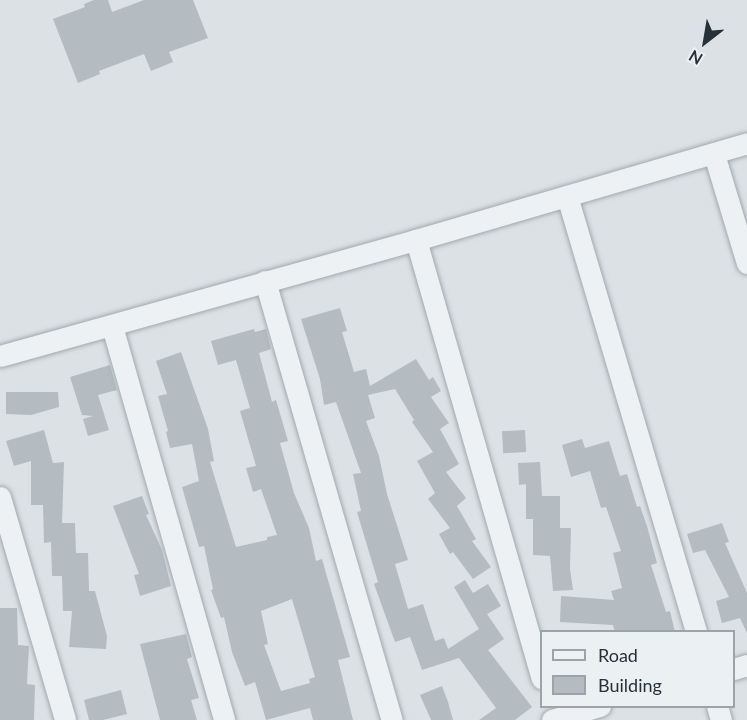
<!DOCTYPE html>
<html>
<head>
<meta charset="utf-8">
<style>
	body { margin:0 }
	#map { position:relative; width:747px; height:720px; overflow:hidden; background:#dce1e5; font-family:Lato,sans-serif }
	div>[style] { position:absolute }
	.building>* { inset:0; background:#b4bbc1; transform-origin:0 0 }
	.roads { filter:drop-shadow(0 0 2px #a2a9ae) drop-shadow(0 0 2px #a2a9ae) }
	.minor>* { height:21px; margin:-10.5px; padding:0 10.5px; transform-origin:10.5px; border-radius:10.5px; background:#eef1f4 }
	span { translate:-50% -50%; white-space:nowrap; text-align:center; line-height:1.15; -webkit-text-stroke:4.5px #ebf0f3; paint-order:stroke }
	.legend { position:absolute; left:540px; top:630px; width:195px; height:78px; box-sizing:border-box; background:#ebf0f3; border:2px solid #9da4a9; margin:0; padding:8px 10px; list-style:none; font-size:18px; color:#273139 }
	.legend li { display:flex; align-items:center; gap:12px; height:30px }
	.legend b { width:30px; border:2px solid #9da4a9 }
	.north { position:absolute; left:675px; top:12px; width:60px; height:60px; -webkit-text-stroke:4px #ebf0f3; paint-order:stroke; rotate:211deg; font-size:16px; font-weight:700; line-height:24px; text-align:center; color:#273139 }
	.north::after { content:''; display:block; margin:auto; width:21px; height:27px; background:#273139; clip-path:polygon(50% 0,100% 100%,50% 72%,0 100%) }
</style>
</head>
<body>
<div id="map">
	<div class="building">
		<i style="clip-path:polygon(94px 0,108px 0,112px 12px,144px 0,193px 0,208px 38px,169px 52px,173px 62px,151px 71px,144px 54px,99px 71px,100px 74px,78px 83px,53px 19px,85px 7px,84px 4px)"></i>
		<i style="clip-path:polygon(340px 308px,347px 331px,342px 332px,354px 372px,366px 369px,370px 386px,416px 359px,429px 380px,433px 377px,441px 391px,431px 397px,449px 423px,440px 429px,459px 464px,446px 472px,466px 498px,457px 506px,476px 539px,472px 541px,491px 567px,473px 579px,453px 552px,450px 554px,439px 534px,450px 528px,428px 499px,435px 493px,417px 461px,433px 452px,412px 422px,414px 420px,395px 389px,368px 395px,375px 418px,366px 421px,379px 456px,387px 494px,408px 560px,395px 564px,408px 609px,423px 604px,435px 641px,444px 638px,448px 649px,479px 629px,454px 587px,465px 580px,473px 593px,488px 584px,501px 606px,487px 614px,504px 639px,488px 650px,532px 707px,515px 720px,479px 720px,496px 708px,459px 658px,422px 670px,410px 637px,395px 642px,374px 584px,378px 582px,357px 512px,361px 511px,353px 474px,361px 473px,336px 402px,324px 405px,320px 379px,301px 319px)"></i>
		<i style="clip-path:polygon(evenodd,254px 329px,255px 332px,266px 329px,271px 349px,259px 353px,272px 402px,276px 400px,288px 441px,280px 443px,294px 493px,309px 528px,316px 561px,322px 559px,350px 657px,338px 660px,353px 720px,313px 720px,310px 708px,266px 720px,255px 682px,245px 686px,232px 652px,224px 617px,221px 618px,211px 590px,213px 589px,204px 546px,199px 547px,182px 487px,199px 481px,192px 444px,170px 448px,166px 432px,168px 431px,158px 396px,167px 394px,156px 361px,181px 352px,208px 429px,214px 461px,210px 462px,236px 547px,267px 540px,267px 537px,277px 535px,261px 489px,253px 492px,246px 468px,256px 466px,240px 411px,250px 408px,236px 360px,218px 365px,211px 341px,254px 329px,292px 599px,315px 677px,309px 679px,310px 683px,281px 691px,264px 645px,268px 644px,261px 611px,292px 599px)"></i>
		<i style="clip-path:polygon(110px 365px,117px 390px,98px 395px,109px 430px,88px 436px,83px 419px,93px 416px,82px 415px,70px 377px)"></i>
		<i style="clip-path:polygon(6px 392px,58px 392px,59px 407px,31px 415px,6px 414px)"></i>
		<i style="clip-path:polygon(44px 430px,53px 463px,64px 462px,62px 523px,75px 523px,76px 553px,88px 553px,89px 591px,95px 591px,107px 636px,106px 649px,69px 647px,72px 611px,63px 611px,62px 576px,52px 576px,51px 542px,44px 543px,43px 505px,31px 505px,31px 461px,14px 466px,6px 441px)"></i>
		<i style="left:525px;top:430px;width:22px;height:23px;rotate:87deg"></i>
		<i style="clip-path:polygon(582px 439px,585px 448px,609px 441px,620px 476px,627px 474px,637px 507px,640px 506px,647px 526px,657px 563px,651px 565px,666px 612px,670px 611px,675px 632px,615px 632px,613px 625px,560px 622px,561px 596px,614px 600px,611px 591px,622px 588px,613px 553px,621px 551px,606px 507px,601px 508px,590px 471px,571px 477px,562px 445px)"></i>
		<i style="clip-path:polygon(540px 462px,542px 496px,560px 496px,560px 528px,571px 528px,570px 569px,573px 590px,553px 591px,550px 556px,533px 555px,533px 519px,526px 519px,526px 484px,519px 485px,518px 463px)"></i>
		<i style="clip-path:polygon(142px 496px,149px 514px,146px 515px,162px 550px,171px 586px,140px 596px,134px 575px,139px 574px,113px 506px)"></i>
		<i style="clip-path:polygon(722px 523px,729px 542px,725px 543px,747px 593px,747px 633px,740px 618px,722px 623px,716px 601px,729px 597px,705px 550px,693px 553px,687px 534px)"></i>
		<i style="clip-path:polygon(0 608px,17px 608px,18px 645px,29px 646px,27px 684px,35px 685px,34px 720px,0 720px)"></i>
		<i style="clip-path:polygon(186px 634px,192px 657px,187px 659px,199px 698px,191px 700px,197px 720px,160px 720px,140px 644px)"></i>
		<i style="clip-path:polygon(442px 686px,448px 702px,453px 720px,431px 720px,420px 695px)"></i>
		<i style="clip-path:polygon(121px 690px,127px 714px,103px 720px,89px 720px,84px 700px)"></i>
	</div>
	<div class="roads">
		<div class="minor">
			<i style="left:714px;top:154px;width:114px;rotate:73.2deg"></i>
			<i style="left:567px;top:196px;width:455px;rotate:73.5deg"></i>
			<i style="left:416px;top:240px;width:456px;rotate:74deg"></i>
			<i style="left:265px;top:281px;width:457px;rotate:73.9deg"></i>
			<i style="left:112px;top:326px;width:410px;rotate:74.1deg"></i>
			<i style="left:0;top:356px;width:432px;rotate:-15.6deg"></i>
			<i style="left:416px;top:240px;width:345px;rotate:-16.3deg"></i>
			<i style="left:0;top:497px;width:232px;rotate:73.7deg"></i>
			<i style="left:734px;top:669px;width:14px;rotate:-17deg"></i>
			<i style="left:717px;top:706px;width:15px;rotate:74deg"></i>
			<i style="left:552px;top:720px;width:50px;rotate:-16.3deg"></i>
		</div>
	</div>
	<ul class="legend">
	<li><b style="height:8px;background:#eef1f4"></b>Road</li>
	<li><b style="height:16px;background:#b4bbc1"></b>Building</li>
	</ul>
	<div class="north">N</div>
</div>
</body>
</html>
